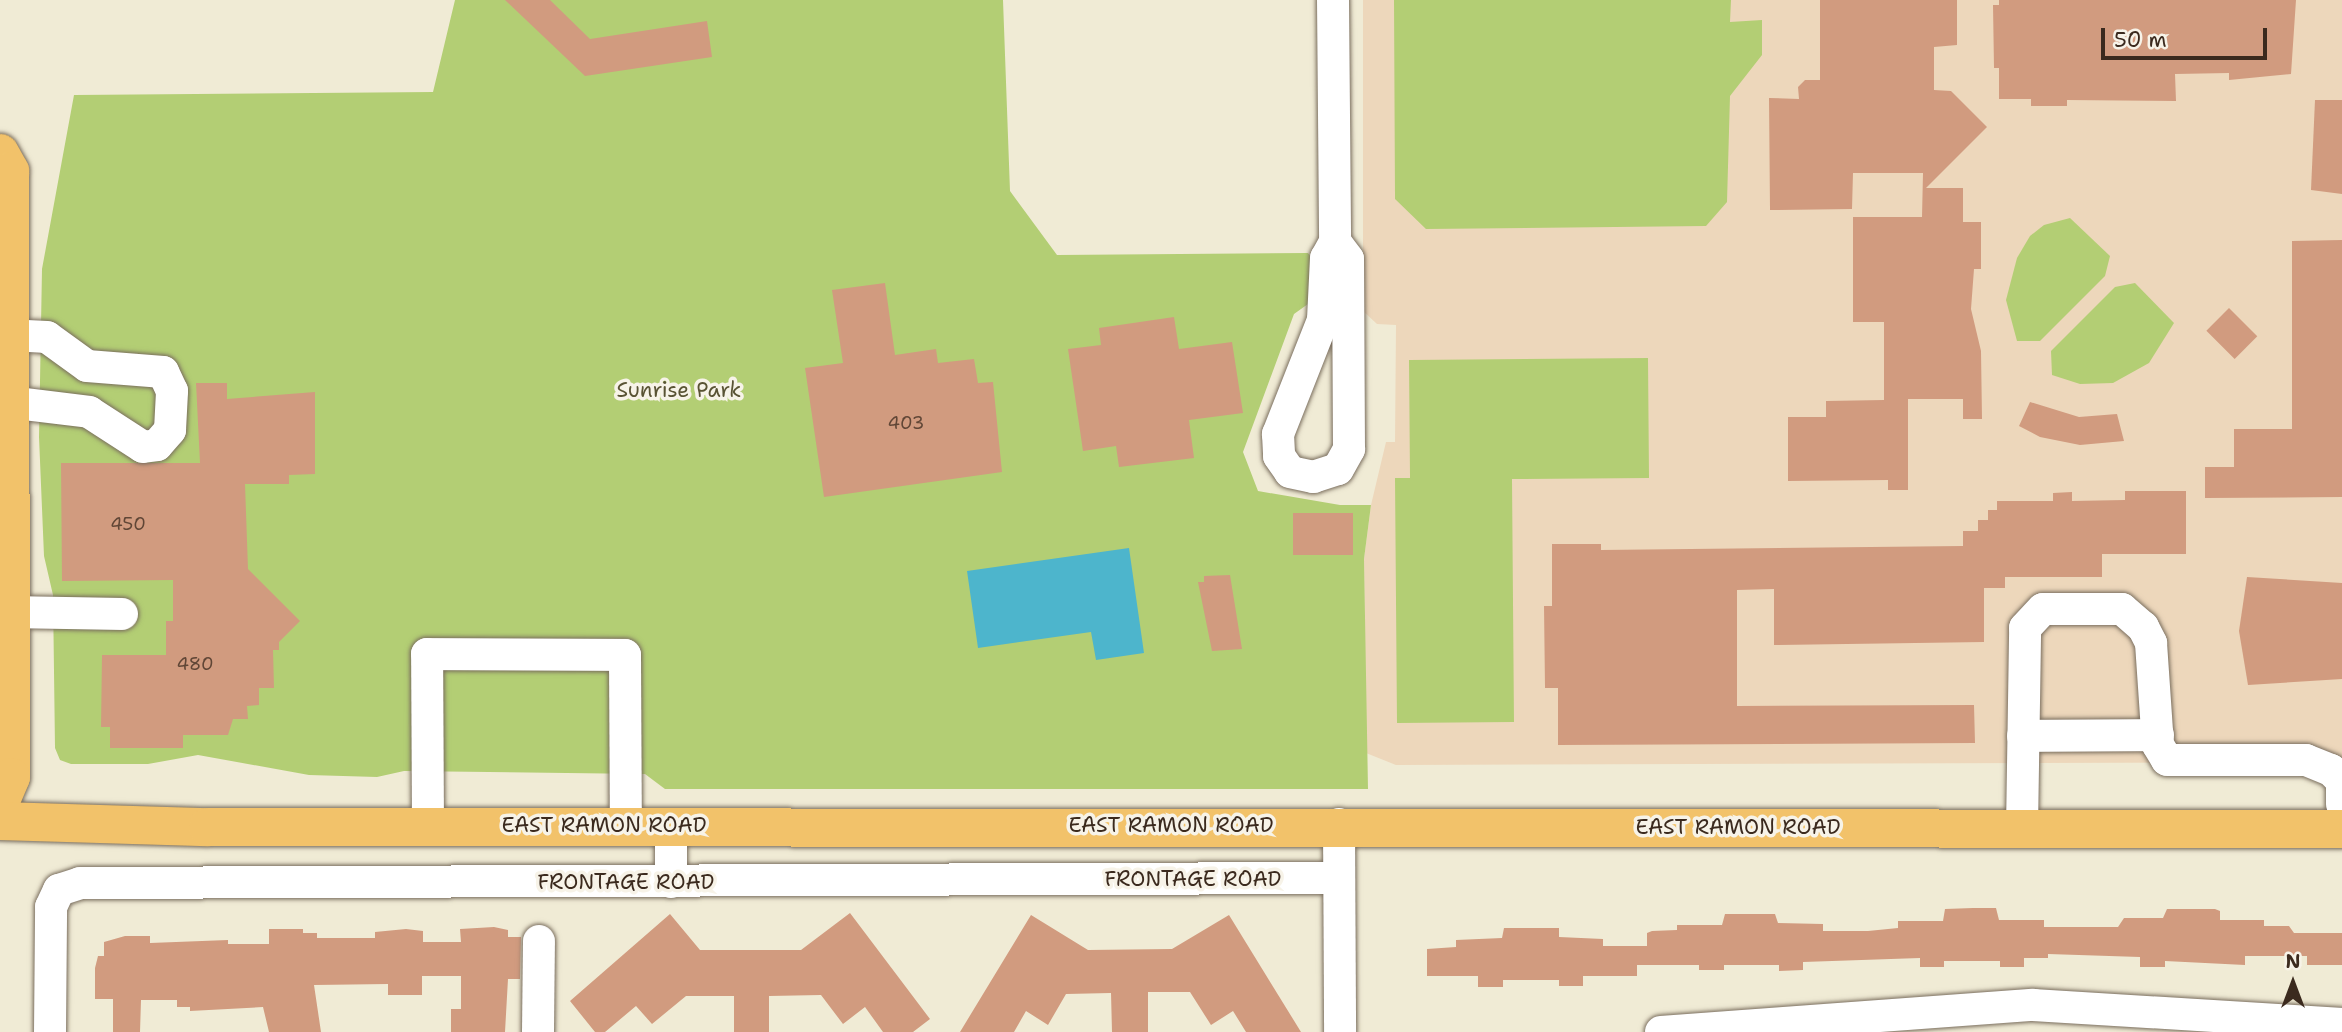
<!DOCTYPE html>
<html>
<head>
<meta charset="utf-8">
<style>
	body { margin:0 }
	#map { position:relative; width:2342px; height:1032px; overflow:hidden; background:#f0ebd5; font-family:"Shantell Sans",sans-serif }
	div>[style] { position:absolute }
	.built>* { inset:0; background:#edd7bb }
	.green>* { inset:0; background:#b3ce74 }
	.water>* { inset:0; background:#4db5cc }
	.building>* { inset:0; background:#d19b7f; transform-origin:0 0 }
	.roads { filter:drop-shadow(0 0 2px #7a6e5e) drop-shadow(0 0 2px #7a6e5e) }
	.minor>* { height:32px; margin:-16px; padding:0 16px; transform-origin:16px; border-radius:16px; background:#fff }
	.major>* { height:38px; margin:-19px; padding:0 19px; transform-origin:19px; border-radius:19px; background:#f2c26a }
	span { translate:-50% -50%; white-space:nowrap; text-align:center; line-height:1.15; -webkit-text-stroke:7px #f7f3e8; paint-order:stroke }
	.number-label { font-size:18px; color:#604636 }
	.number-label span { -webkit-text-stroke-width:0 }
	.park-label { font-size:21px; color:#595334 }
	.street-label { font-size:21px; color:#3b2a1e }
	.north { position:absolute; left:2258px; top:948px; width:70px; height:70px; -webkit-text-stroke:5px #f7f3e8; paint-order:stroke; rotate:0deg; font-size:19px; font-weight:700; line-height:28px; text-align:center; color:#3b2a1e }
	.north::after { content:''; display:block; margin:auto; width:24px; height:32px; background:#3b2a1e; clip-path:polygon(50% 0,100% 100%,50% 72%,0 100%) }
	.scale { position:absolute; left:2101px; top:28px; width:166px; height:32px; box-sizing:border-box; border:4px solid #3b2a1e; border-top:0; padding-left:9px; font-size:21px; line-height:24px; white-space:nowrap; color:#3b2a1e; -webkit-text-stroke:5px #f7f3e8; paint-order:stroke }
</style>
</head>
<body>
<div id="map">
	<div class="built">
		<i style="clip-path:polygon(1363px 0,2342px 0,2342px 762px,1396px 765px,1366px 753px,1364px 559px,1371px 505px,1386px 442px,1395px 442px,1396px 325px,1377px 324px,1363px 311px)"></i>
	</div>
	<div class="green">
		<i style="clip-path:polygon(455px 0,1003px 0,1010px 191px,1057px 255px,1308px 253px,1316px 263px,1315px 299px,1294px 314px,1243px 452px,1258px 491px,1340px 505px,1371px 505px,1364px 559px,1368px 789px,665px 789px,645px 774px,404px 771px,377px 777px,309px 775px,198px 755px,148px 764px,71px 764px,60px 760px,55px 748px,53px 595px,44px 556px,39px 437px,42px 269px,74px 95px,433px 92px)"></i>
		<i style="clip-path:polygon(1394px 0,1731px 0,1730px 22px,1762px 20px,1762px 55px,1730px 96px,1727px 202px,1706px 226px,1426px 229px,1395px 199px)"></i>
		<i style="clip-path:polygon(2070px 218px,2110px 256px,2105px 276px,2040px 341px,2017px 341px,2006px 300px,2017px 258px,2030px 236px,2044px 225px)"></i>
		<i style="clip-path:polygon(2135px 283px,2174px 323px,2149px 363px,2113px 383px,2080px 384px,2052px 375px,2051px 351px,2115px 287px)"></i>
		<i style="clip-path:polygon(1648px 358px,1649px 478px,1512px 479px,1514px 722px,1397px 723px,1395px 478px,1410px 478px,1409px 360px)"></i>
	</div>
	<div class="water">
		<i style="clip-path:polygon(1129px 548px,1144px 653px,1096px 660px,1091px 632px,978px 648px,967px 571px)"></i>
	</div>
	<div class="building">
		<i style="clip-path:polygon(505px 0,550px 0,590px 39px,707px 21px,712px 57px,585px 76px)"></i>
		<i style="clip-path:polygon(1820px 0,1957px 0,1957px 45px,1934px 47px,1934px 90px,1951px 91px,1987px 127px,1926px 188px,1963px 188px,1963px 222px,1981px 222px,1981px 269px,1974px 269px,1971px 309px,1981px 351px,1982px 419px,1963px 419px,1963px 399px,1908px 399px,1908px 490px,1888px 490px,1888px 480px,1788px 481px,1788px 417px,1826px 417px,1826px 401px,1884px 400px,1884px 322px,1853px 322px,1853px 217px,1922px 217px,1923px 173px,1853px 173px,1852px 209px,1770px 210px,1769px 98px,1799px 99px,1798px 87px,1805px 80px,1820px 80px)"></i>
		<i style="clip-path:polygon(1999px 0,2296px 0,2291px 74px,2229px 80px,2229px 73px,2175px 74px,2176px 101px,2067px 100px,2067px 106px,2031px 106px,2031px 99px,1999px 99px,1999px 68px,1994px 68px,1993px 5px,1999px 5px)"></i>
		<i style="clip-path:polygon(2315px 100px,2342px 100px,2342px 194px,2311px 190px)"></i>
		<i style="clip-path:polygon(2342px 240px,2342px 497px,2205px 498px,2205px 467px,2234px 467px,2234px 429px,2292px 429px,2292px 241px)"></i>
		<i style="clip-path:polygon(885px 283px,895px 355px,936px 349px,938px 363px,974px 359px,978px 383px,993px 382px,1002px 472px,824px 497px,805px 368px,843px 363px,832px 290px)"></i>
		<i style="left:2229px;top:308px;width:40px;height:32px;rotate:45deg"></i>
		<i style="clip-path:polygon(1174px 317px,1179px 349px,1232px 342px,1243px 413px,1189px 420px,1194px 458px,1119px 467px,1116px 446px,1083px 451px,1068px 349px,1101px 345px,1099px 328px)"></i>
		<i style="clip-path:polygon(196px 383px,227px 383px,227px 399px,315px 392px,315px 474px,289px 475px,289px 484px,245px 484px,248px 569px,300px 621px,279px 642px,279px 650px,273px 650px,274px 688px,259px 688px,259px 705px,247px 706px,248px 719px,233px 719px,228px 735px,183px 735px,183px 748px,110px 748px,110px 727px,101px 727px,102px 655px,166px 655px,166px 621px,173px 621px,173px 580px,62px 581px,61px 463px,200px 463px)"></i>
		<i style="clip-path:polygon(2030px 402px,2079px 417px,2117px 414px,2124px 441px,2080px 445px,2040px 437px,2019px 426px)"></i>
		<i style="clip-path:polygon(2125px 491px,2186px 491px,2186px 554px,2102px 554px,2102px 577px,2005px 577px,2005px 588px,1984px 588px,1984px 642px,1774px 645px,1774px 589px,1737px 590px,1737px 706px,1974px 705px,1975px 743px,1558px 745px,1558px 688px,1545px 688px,1544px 606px,1552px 606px,1552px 544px,1601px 544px,1601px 550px,1963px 546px,1963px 531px,1978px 531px,1978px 520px,1988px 520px,1988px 510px,1997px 510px,1997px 501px,2053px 501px,2053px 493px,2072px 492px,2072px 501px,2125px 500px)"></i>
		<i style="left:1293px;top:513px;width:60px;height:42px"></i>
		<i style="clip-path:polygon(1230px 575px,1242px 649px,1212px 651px,1198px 582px,1204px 582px,1204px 576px)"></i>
		<i style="clip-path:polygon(2247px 577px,2342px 583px,2342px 679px,2248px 685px,2239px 631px)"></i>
		<i style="clip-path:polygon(1973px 908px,1996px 908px,1999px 920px,2044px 920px,2044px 927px,2118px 927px,2124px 918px,2163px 918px,2167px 909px,2215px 909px,2220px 911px,2220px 920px,2264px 920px,2264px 926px,2289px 926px,2294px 933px,2342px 933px,2342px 965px,2307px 965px,2307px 956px,2245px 956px,2245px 965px,2165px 961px,2165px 967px,2140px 967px,2140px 957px,2048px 954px,2048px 958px,2024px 958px,2024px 967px,2000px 967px,2000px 961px,1944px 961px,1944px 967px,1920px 967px,1920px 958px,1803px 962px,1803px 970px,1779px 971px,1779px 965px,1724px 965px,1724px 970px,1699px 970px,1699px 965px,1637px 965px,1637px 976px,1583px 976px,1583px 986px,1559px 986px,1559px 980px,1503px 980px,1503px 987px,1478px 987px,1478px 976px,1427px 976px,1427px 949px,1456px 947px,1456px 940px,1502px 938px,1504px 928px,1559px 928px,1559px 937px,1603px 939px,1603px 946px,1647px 946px,1647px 933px,1652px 931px,1677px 930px,1677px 925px,1722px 925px,1725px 914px,1775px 914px,1778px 923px,1823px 924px,1823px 931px,1868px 931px,1898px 928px,1898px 921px,1943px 921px,1945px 909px)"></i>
		<i style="clip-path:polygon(850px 913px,930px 1019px,913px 1032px,883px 1032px,865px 1007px,843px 1024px,821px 995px,769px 996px,769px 1032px,734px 1032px,734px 996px,686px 996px,652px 1024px,636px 1006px,605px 1032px,595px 1032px,570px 1001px,670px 914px,700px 950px,801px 950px)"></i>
		<i style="clip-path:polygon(1031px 915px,1088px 950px,1172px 949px,1229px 915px,1301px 1032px,1246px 1032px,1233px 1011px,1211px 1025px,1190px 992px,1148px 992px,1148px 1032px,1112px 1032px,1111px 993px,1066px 994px,1048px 1025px,1026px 1011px,1014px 1032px,960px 1032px)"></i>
		<i style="clip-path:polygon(494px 927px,508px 930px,508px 937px,521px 937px,520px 979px,508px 979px,505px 1032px,451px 1032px,451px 1009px,461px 1009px,461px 976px,422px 976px,422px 995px,388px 995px,388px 984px,314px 985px,321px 1032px,269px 1032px,263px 1007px,190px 1011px,190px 1007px,177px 1007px,177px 1000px,141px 1000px,140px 1032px,113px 1032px,113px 999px,95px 999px,95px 968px,98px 956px,104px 956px,104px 942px,125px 936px,150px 936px,150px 943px,228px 940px,228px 944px,269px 944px,269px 929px,303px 929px,303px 933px,317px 933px,317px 938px,375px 938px,375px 932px,406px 929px,423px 931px,423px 942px,461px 942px,460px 929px)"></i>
	</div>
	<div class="roads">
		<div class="minor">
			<i style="left:1333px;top:0;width:242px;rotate:89.5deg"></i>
			<i style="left:1335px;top:242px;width:18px;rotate:119deg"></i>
			<i style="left:1326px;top:258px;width:62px;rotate:92.8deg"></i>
			<i style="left:1323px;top:320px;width:123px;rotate:111.5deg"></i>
			<i style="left:1278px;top:434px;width:22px;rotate:87deg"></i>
			<i style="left:1279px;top:456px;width:19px;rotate:55deg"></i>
			<i style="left:1290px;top:472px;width:24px;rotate:12deg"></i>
			<i style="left:1313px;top:477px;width:26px;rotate:-18deg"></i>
			<i style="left:1338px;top:469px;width:23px;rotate:-61deg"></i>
			<i style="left:1349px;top:449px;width:190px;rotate:-90.3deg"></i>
			<i style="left:1348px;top:259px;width:21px;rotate:-127deg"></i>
			<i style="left:0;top:401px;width:90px;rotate:7deg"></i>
			<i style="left:89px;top:412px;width:64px;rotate:32.9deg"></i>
			<i style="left:143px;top:447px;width:14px;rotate:-8deg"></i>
			<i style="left:157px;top:445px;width:20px;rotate:-49deg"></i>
			<i style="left:170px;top:430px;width:39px;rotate:-87deg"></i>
			<i style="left:172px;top:391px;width:21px;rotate:-115deg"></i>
			<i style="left:163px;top:372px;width:76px;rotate:-175.5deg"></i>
			<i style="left:87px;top:366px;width:49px;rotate:-144.1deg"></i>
			<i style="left:47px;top:337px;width:36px;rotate:-177deg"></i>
			<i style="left:10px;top:612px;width:112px;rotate:1deg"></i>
			<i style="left:2023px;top:736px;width:135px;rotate:-0.4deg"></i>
			<i style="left:1339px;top:824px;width:208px;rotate:89.7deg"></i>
			<i style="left:671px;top:825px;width:57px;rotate:90deg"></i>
			<i style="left:428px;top:826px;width:172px;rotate:-90.3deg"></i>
			<i style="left:427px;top:654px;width:198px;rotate:0.3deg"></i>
			<i style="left:625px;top:655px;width:170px;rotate:89.7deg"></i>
			<i style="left:2022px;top:829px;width:201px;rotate:-89.1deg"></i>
			<i style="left:2025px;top:628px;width:26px;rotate:-47deg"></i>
			<i style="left:2043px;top:609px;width:79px"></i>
			<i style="left:2122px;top:609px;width:28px;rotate:41deg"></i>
			<i style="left:2143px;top:627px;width:18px;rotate:63deg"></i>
			<i style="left:2151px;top:643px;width:102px;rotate:86.1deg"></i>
			<i style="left:2158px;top:745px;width:17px;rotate:59deg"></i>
			<i style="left:2167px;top:760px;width:139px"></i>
			<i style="left:2306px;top:760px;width:27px;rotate:22deg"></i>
			<i style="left:2331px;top:770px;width:16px;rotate:45deg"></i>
			<i style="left:2342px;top:781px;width:23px;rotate:90deg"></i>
			<i style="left:50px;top:1032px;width:125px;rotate:-89.5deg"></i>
			<i style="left:51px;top:907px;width:19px;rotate:-65deg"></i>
			<i style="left:59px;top:890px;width:22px;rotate:-18deg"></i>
			<i style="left:80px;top:883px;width:1259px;rotate:-0.23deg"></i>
			<i style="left:538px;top:1032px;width:91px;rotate:-89.4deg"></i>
			<i style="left:1661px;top:1032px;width:373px;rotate:-4.2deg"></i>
			<i style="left:2033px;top:1005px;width:310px;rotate:3.5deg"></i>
		</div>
		<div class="major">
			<i style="left:0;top:153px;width:21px;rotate:61deg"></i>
			<i style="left:10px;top:171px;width:606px;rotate:89.91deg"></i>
			<i style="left:11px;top:777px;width:28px;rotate:113deg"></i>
			<i style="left:0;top:821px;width:208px;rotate:1.7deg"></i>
			<i style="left:208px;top:827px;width:2134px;rotate:0.05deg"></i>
		</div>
	</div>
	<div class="number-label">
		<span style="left:906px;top:423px">403</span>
		<span style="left:128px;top:524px">450</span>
		<span style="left:195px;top:664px">480</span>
	</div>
	<div class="park-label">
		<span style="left:679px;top:390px">Sunrise Park</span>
	</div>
	<div class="street-label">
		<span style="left:604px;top:825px">EAST RAMON ROAD</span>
		<span style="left:1171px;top:825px">EAST RAMON ROAD</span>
		<span style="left:1738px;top:827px">EAST RAMON ROAD</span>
		<span style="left:1193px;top:879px">FRONTAGE ROAD</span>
		<span style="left:626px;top:882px">FRONTAGE ROAD</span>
	</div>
	<div class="north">N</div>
	<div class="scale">50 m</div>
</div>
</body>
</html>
